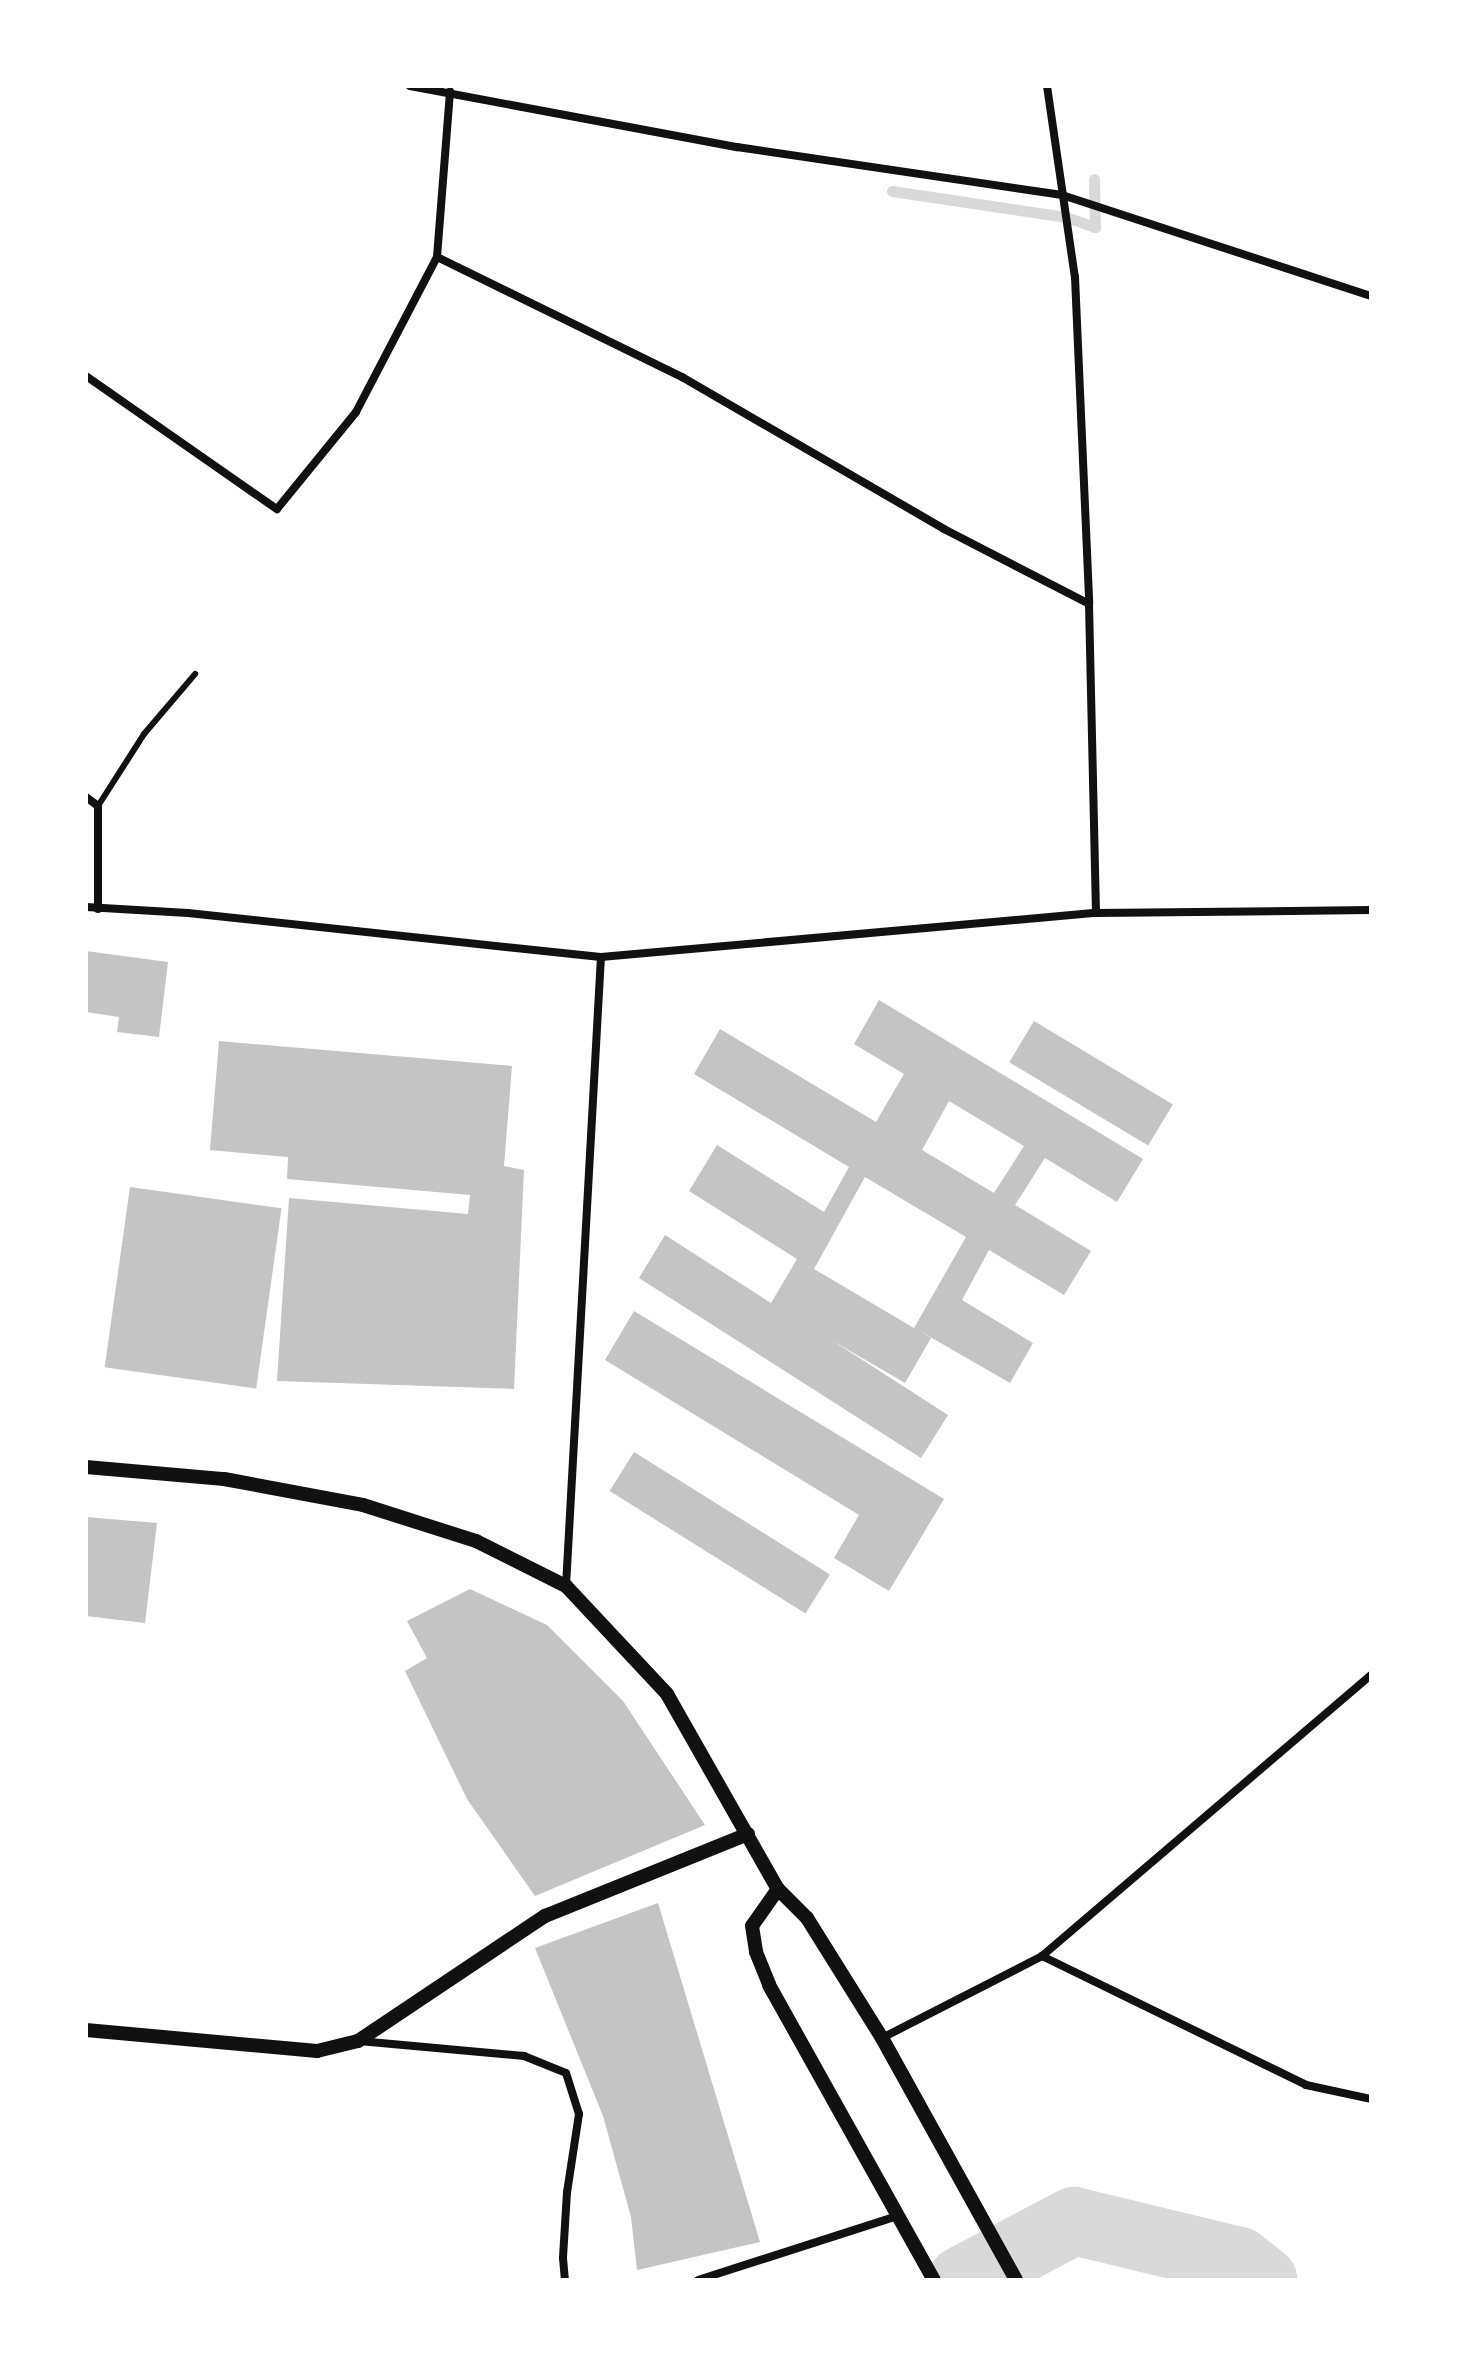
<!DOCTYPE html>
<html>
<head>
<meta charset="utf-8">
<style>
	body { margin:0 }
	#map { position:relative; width:1457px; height:2366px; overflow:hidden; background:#fff; font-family:Quicksand,sans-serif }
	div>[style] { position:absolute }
	.stream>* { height:11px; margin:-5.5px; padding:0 5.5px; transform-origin:5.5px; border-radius:5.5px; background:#d9d9d9 }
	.river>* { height:68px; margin:-34px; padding:0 34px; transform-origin:34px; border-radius:34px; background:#d9d9d9 }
	.building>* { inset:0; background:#c4c4c4; transform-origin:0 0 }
	.service>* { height:6px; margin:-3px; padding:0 3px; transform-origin:3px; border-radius:3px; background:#111 }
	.minor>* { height:8px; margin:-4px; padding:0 4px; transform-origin:4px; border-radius:4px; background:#111 }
	.tertiary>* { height:14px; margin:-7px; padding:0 7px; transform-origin:7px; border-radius:7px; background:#111 }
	span { translate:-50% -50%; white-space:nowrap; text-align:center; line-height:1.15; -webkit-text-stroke:6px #fff; paint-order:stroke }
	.frame { position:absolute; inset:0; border:88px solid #fff; pointer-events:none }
</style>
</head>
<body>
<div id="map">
	<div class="stream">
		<i style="left:892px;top:191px;width:176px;rotate:8.5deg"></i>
		<i style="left:1066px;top:217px;width:31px;rotate:19deg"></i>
		<i style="left:1095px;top:227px;width:48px;rotate:-91.2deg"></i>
	</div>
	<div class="river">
		<i style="left:962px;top:2280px;width:127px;rotate:-27.8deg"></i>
		<i style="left:1074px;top:2221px;width:170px;rotate:13.6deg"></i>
		<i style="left:1239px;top:2261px;width:31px;rotate:38deg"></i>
	</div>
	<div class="building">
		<i style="clip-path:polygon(86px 951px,168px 962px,159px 1037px,117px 1032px,119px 1017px,86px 1012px)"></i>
		<i style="clip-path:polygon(evenodd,879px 1000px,1143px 1159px,1117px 1202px,1045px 1158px,1015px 1205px,1091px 1251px,1064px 1295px,989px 1250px,962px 1300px,1033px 1343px,1010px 1383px,920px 1331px,931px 1338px,905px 1383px,833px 1341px,948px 1415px,921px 1458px,639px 1278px,665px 1235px,771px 1303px,797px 1259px,689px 1191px,717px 1145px,824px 1212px,849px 1167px,694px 1074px,720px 1029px,876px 1122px,904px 1074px,854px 1044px,879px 1000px,949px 1101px,1024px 1146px,994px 1193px,922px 1150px,949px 1101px,879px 1000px,865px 1177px,966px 1237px,914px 1328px,814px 1269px,865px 1177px)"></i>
		<i style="left:1034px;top:1021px;width:162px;height:48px;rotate:31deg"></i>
		<i style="clip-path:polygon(219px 1041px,512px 1066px,504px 1166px,524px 1170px,514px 1389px,277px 1381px,289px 1198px,468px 1214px,470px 1195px,287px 1179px,288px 1157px,210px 1150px)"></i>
		<i style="left:130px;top:1187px;width:153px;height:182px;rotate:8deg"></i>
		<i style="clip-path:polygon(634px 1311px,944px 1499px,889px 1591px,834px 1558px,859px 1515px,605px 1360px)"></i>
		<i style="left:634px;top:1452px;width:231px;height:46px;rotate:32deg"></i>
		<i style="clip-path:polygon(86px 1517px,157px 1523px,145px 1623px,86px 1616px)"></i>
		<i style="clip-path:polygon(470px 1589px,547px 1625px,623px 1701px,705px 1825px,535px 1896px,467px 1799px,405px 1671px,427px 1658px,407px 1621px)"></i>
		<i style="clip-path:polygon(658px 1903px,760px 2242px,637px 2270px,631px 2217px,603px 2116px,535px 1948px)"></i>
	</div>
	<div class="service">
		<i style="left:98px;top:806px;width:85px;rotate:-57.4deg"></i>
		<i style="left:144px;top:734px;width:79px;rotate:-49.6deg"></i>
	</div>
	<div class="minor">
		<i style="left:410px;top:86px;width:333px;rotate:10.6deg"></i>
		<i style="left:737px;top:147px;width:329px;rotate:8.4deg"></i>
		<i style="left:1062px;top:195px;width:325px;rotate:18.1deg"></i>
		<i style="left:1047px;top:86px;width:193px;rotate:81.7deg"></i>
		<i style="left:1075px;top:277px;width:327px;rotate:87.5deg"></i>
		<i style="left:1089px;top:604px;width:309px;rotate:88.7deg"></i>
		<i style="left:437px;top:257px;width:273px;rotate:26.1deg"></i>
		<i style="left:682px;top:377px;width:303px;rotate:30.1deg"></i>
		<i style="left:944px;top:529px;width:163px;rotate:27.3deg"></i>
		<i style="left:86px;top:376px;width:233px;rotate:34.9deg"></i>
		<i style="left:277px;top:509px;width:125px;rotate:-50.8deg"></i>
		<i style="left:356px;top:412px;width:175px;rotate:-62.4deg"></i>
		<i style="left:437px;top:257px;width:166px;rotate:-85.5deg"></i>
		<i style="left:86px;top:797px;width:15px;rotate:37deg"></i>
		<i style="left:98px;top:806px;width:103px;rotate:90deg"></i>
		<i style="left:86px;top:907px;width:102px;rotate:3.4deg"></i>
		<i style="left:188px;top:913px;width:415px;rotate:6.1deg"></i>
		<i style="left:601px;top:957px;width:497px;rotate:-5.1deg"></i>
		<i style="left:1096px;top:913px;width:275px;rotate:-0.6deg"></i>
		<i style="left:566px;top:1586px;width:630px;rotate:-86.82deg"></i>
		<i style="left:1042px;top:1956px;width:433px;rotate:-40.5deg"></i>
		<i style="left:882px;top:2038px;width:180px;rotate:-27.1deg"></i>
		<i style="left:1042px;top:1956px;width:294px;rotate:26deg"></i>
		<i style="left:1306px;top:2085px;width:66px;rotate:12.2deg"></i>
		<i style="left:359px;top:2041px;width:166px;rotate:5.2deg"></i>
		<i style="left:524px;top:2056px;width:45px;rotate:22deg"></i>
		<i style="left:566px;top:2073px;width:43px;rotate:72.4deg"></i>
		<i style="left:579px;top:2114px;width:79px;rotate:98.7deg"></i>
		<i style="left:567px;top:2192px;width:66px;rotate:93.5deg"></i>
		<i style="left:563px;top:2258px;width:22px;rotate:85deg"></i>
		<i style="left:698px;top:2280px;width:209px;rotate:-17.8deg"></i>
	</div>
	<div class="tertiary">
		<i style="left:86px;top:1467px;width:139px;rotate:5deg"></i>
		<i style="left:224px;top:1479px;width:141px;rotate:10.6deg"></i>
		<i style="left:363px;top:1505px;width:119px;rotate:17.7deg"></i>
		<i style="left:476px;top:1541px;width:101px;rotate:26.6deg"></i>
		<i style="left:566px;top:1586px;width:148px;rotate:46.9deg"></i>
		<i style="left:667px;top:1694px;width:224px;rotate:60.4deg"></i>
		<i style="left:778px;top:1889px;width:41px;rotate:45deg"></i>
		<i style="left:807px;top:1918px;width:142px;rotate:58deg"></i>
		<i style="left:882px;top:2038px;width:277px;rotate:61deg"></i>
		<i style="left:778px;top:1889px;width:45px;rotate:125.1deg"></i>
		<i style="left:752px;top:1926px;width:26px;rotate:81deg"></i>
		<i style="left:756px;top:1952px;width:35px;rotate:68deg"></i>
		<i style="left:769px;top:1985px;width:338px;rotate:60.8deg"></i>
		<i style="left:86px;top:2030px;width:232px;rotate:5.2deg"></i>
		<i style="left:317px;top:2051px;width:42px;rotate:-13.7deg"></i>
		<i style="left:358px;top:2041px;width:225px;rotate:-33.8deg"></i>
		<i style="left:545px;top:1916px;width:219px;rotate:-22deg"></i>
	</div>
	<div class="frame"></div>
</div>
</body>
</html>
